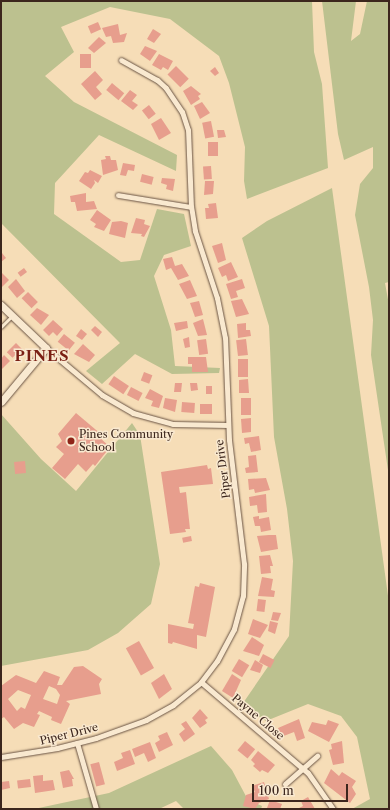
<!DOCTYPE html>
<html>
<head>
<meta charset="utf-8">
<style>
	body { margin:0 }
	#map { position:relative; width:390px; height:810px; overflow:hidden; background:#f6ddb7; font-family:"Libre Caslon Text",serif }
	div>[style] { position:absolute }
	.green>* { inset:0; background:#bcc18f }
	.building>* { inset:0; background:#e79e8d; transform-origin:0 0 }
	.roads { filter:drop-shadow(0 0 1px #6a5444) drop-shadow(0 0 1px #6a5444) }
	.service>* { height:2.5px; margin:-1.25px; padding:0 1.25px; transform-origin:1.25px; border-radius:1.25px; background:#f9e9d0 }
	.minor>* { height:5px; margin:-2.5px; padding:0 2.5px; transform-origin:2.5px; border-radius:2.5px; background:#f9e9d0 }
	.tertiary>* { height:7px; margin:-3.5px; padding:0 3.5px; transform-origin:3.5px; border-radius:3.5px; background:#f9e9d0 }
	.dots>* { width:11px; height:11px; translate:-50% -50%; box-sizing:border-box; border:2px solid #f9e9d0; border-radius:50% }
	span { translate:-50% -50%; white-space:nowrap; text-align:center; line-height:1.15; -webkit-text-stroke:3px #f9e9d0; paint-order:stroke }
	.poi-label { font-size:11px; color:#3c261d }
	.left { translate:0 -50%; text-align:left }
	.street-label { font-size:11px; color:#3c261d }
	.district-label { font-size:15px; color:#7a1f14; font-weight:700; letter-spacing:1px }
	.frame { position:absolute; inset:0; border:2px solid #3c261d; pointer-events:none }
	.scale { position:absolute; left:252px; top:784px; width:96px; height:18px; box-sizing:border-box; border:2px solid #3c261d; border-top:0; padding-left:5px; font-size:12px; line-height:14px; white-space:nowrap; color:#3c261d; -webkit-text-stroke:3px #f9e9d0; paint-order:stroke }
</style>
</head>
<body>
<div id="map">
	<div class="green">
		<i style="clip-path:polygon(1px 1px,312px 1px,314px 52px,322px 84px,328px 168px,247px 199px,244px 181px,245px 147px,229px 83px,219px 56px,170px 19px,110px 7px,61px 27px,74px 52px,45px 76px,74px 102px,177px 155px,176px 171px,99px 135px,55px 183px,54px 214px,121px 262px,140px 260px,157px 209px,184px 214px,191px 246px,164px 255px,154px 276px,171px 330px,175px 366px,220px 368px,219px 373px,172px 374px,135px 354px,102px 384px,86px 371px,120px 343px,1px 223px)"></i>
		<i style="clip-path:polygon(322px 1px,356px 1px,351px 41px,360px 34px,367px 1px,389px 1px,389px 282px,385px 283px,389px 305px,389px 477px,371px 355px,373px 320px,369px 287px,355px 215px,360px 184px,373px 168px,373px 147px,344px 160px,338px 134px)"></i>
		<i style="clip-path:polygon(332px 188px,389px 603px,389px 809px,352px 809px,370px 799px,357px 737px,341px 716px,308px 704px,266px 721px,241px 706px,289px 636px,293px 561px,287px 509px,274px 437px,269px 326px,242px 238px,267px 221px)"></i>
		<i style="clip-path:polygon(1px 414px,41px 459px,76px 491px,132px 423px,140px 435px,160px 564px,151px 604px,118px 633px,88px 650px,1px 666px)"></i>
		<i style="clip-path:polygon(211px 746px,232px 770px,248px 800px,262px 806px,261px 809px,184px 809px,176px 801px,159px 809px,34px 809px,109px 793px)"></i>
	</div>
	<div class="building">
		<i style="left:98px;top:22px;width:8px;height:11px;rotate:67deg"></i>
		<i style="clip-path:polygon(118px 24px,120px 35px,127px 33px,124px 42px,113px 43px,111px 36px,106px 37px,102px 28px)"></i>
		<i style="clip-path:polygon(153px 29px,161px 34px,154px 43px,147px 39px)"></i>
		<i style="clip-path:polygon(99px 37px,106px 43px,94px 53px,88px 48px)"></i>
		<i style="clip-path:polygon(145px 46px,157px 51px,150px 61px,140px 54px)"></i>
		<i style="left:80px;top:54px;width:11px;height:14px"></i>
		<i style="clip-path:polygon(159px 54px,173px 61px,168px 70px,163px 67px,161px 70px,152px 65px)"></i>
		<i style="left:176px;top:66px;width:18px;height:12px;rotate:45deg"></i>
		<i style="clip-path:polygon(215px 67px,219px 73px,215px 76px,210px 71px)"></i>
		<i style="clip-path:polygon(95px 71px,103px 80px,96px 87px,102px 94px,95px 100px,81px 84px)"></i>
		<i style="left:112px;top:83px;width:16px;height:9px;rotate:40deg"></i>
		<i style="clip-path:polygon(191px 86px,201px 94px,198px 96px,200px 99px,191px 105px,183px 91px)"></i>
		<i style="clip-path:polygon(130px 90px,137px 95px,132px 101px,138px 105px,133px 110px,121px 101px)"></i>
		<i style="clip-path:polygon(202px 102px,210px 113px,200px 119px,194px 106px)"></i>
		<i style="left:149px;top:105px;width:11px;height:9px;rotate:52deg"></i>
		<i style="clip-path:polygon(161px 118px,171px 133px,159px 140px,151px 124px)"></i>
		<i style="left:211px;top:121px;width:16px;height:9px;rotate:79deg"></i>
		<i style="clip-path:polygon(217px 130px,224px 130px,226px 137px,218px 138px)"></i>
		<i style="left:208px;top:142px;width:10px;height:14px"></i>
		<i style="clip-path:polygon(105px 156px,110px 156px,111px 160px,116px 160px,118px 170px,103px 175px,101px 160px,106px 159px)"></i>
		<i style="clip-path:polygon(123px 163px,135px 165px,134px 171px,128px 170px,126px 176px,120px 175px)"></i>
		<i style="left:211px;top:166px;width:13px;height:8px;rotate:86deg"></i>
		<i style="clip-path:polygon(90px 170px,102px 176px,98px 183px,94px 180px,95px 183px,91px 189px,79px 181px,85px 172px,88px 173px)"></i>
		<i style="left:142px;top:174px;width:12px;height:8px;rotate:14deg"></i>
		<i style="clip-path:polygon(162px 178px,175px 179px,173px 191px,166px 189px,167px 185px,161px 183px)"></i>
		<i style="clip-path:polygon(205px 181px,214px 181px,213px 194px,204px 195px)"></i>
		<i style="clip-path:polygon(86px 193px,86px 202px,94px 201px,97px 209px,77px 211px,75px 202px,71px 202px,70px 196px)"></i>
		<i style="clip-path:polygon(216px 203px,218px 218px,206px 219px,205px 208px,209px 208px,208px 204px)"></i>
		<i style="clip-path:polygon(97px 210px,111px 220px,104px 231px,94px 227px,96px 224px,90px 220px)"></i>
		<i style="clip-path:polygon(136px 218px,145px 220px,144px 224px,150px 226px,144px 237px,141px 236px,142px 234px,131px 233px)"></i>
		<i style="clip-path:polygon(121px 221px,128px 223px,125px 238px,109px 234px,112px 222px)"></i>
		<i style="clip-path:polygon(222px 243px,226px 260px,218px 263px,212px 246px)"></i>
		<i style="clip-path:polygon(2px 253px,6px 258px,1px 262px,1px 254px)"></i>
		<i style="clip-path:polygon(172px 257px,175px 266px,182px 264px,189px 276px,178px 280px,171px 268px,166px 270px,163px 259px)"></i>
		<i style="clip-path:polygon(231px 262px,238px 277px,228px 281px,226px 275px,222px 277px,218px 268px)"></i>
		<i style="left:24px;top:268px;width:5px;height:8px;rotate:53deg"></i>
		<i style="clip-path:polygon(1px 272px,9px 280px,2px 287px,1px 286px)"></i>
		<i style="clip-path:polygon(16px 279px,25px 291px,17px 298px,8px 287px)"></i>
		<i style="clip-path:polygon(242px 279px,245px 288px,236px 291px,238px 297px,231px 299px,226px 284px)"></i>
		<i style="clip-path:polygon(190px 280px,197px 296px,187px 299px,179px 284px)"></i>
		<i style="left:28px;top:292px;width:14px;height:9px;rotate:45deg"></i>
		<i style="clip-path:polygon(242px 299px,249px 314px,236px 317px,231px 301px)"></i>
		<i style="clip-path:polygon(199px 301px,203px 315px,195px 317px,190px 303px)"></i>
		<i style="clip-path:polygon(37px 308px,49px 315px,41px 325px,30px 315px)"></i>
		<i style="clip-path:polygon(203px 319px,207px 335px,198px 336px,193px 323px)"></i>
		<i style="clip-path:polygon(53px 320px,63px 329px,57px 336px,53px 332px,49px 336px,43px 330px)"></i>
		<i style="clip-path:polygon(187px 321px,188px 328px,176px 331px,174px 323px)"></i>
		<i style="clip-path:polygon(246px 323px,246px 330px,250px 330px,251px 336px,238px 338px,237px 324px)"></i>
		<i style="clip-path:polygon(95px 326px,102px 332px,98px 337px,91px 330px)"></i>
		<i style="clip-path:polygon(81px 329px,87px 334px,82px 340px,76px 336px)"></i>
		<i style="left:64px;top:334px;width:14px;height:10px;rotate:39deg"></i>
		<i style="clip-path:polygon(189px 337px,190px 347px,185px 348px,183px 339px)"></i>
		<i style="left:206px;top:339px;width:15px;height:9px;rotate:82deg"></i>
		<i style="left:246px;top:339px;width:16px;height:10px;rotate:83deg"></i>
		<i style="left:16px;top:343px;width:8px;height:13px;rotate:45deg"></i>
		<i style="clip-path:polygon(83px 344px,95px 355px,89px 362px,74px 354px)"></i>
		<i style="clip-path:polygon(4px 355px,10px 361px,1px 370px,1px 359px)"></i>
		<i style="clip-path:polygon(188px 357px,206px 357px,208px 372px,192px 372px,192px 364px,188px 364px)"></i>
		<i style="left:238px;top:359px;width:10px;height:18px"></i>
		<i style="left:144px;top:372px;width:9px;height:9px;rotate:21deg"></i>
		<i style="left:114px;top:376px;width:18px;height:10px;rotate:34deg"></i>
		<i style="clip-path:polygon(248px 379px,249px 393px,239px 393px,239px 380px)"></i>
		<i style="clip-path:polygon(175px 383px,182px 383px,181px 392px,174px 392px)"></i>
		<i style="clip-path:polygon(190px 383px,197px 383px,198px 390px,191px 391px)"></i>
		<i style="left:212px;top:386px;width:8px;height:6px;rotate:90deg"></i>
		<i style="left:131px;top:387px;width:13px;height:9px;rotate:27deg"></i>
		<i style="clip-path:polygon(150px 389px,163px 396px,159px 408px,151px 406px,153px 401px,145px 398px)"></i>
		<i style="clip-path:polygon(165px 398px,177px 400px,175px 412px,163px 408px)"></i>
		<i style="left:241px;top:398px;width:10px;height:17px"></i>
		<i style="left:182px;top:402px;width:13px;height:10px;rotate:4deg"></i>
		<i style="left:200px;top:404px;width:12px;height:10px"></i>
		<i style="clip-path:polygon(76px 413px,102px 435px,99px 437px,110px 447px,95px 466px,93px 464px,86px 472px,78px 464px,65px 479px,52px 468px,64px 454px,56px 447px,62px 441px,58px 434px)"></i>
		<i style="clip-path:polygon(251px 418px,251px 432px,242px 433px,241px 419px)"></i>
		<i style="clip-path:polygon(259px 436px,261px 450px,251px 452px,249px 443px,245px 444px,244px 438px)"></i>
		<i style="clip-path:polygon(256px 455px,258px 472px,246px 473px,245px 468px,249px 467px,248px 456px)"></i>
		<i style="left:25px;top:461px;width:12px;height:11px;rotate:85deg"></i>
		<i style="clip-path:polygon(207px 465px,208px 469px,211px 468px,213px 484px,179px 487px,180px 493px,186px 492px,190px 529px,185px 529px,186px 532px,170px 534px,161px 472px)"></i>
		<i style="clip-path:polygon(266px 478px,270px 490px,255px 493px,254px 489px,249px 490px,248px 479px)"></i>
		<i style="clip-path:polygon(266px 494px,267px 512px,258px 513px,257px 505px,250px 506px,249px 497px)"></i>
		<i style="clip-path:polygon(259px 516px,259px 519px,269px 517px,271px 530px,261px 532px,260px 526px,255px 526px,253px 517px)"></i>
		<i style="clip-path:polygon(269px 535px,276px 535px,278px 549px,261px 552px,257px 536px)"></i>
		<i style="left:191px;top:536px;width:5px;height:9px;rotate:79deg"></i>
		<i style="clip-path:polygon(270px 555px,273px 566px,270px 566px,271px 573px,261px 574px,259px 556px)"></i>
		<i style="clip-path:polygon(262px 577px,273px 579px,271px 590px,275px 591px,274px 597px,258px 596px)"></i>
		<i style="clip-path:polygon(200px 583px,215px 587px,206px 637px,197px 635px,197px 649px,173px 642px,172px 644px,168px 643px,168px 624px,193px 629px,194px 624px,188px 623px,189px 618px,195px 586px,199px 587px)"></i>
		<i style="left:258px;top:599px;width:8px;height:12px;rotate:7deg"></i>
		<i style="clip-path:polygon(273px 612px,281px 613px,278px 621px,271px 620px)"></i>
		<i style="clip-path:polygon(253px 619px,268px 625px,260px 638px,248px 634px)"></i>
		<i style="clip-path:polygon(270px 621px,278px 623px,275px 634px,268px 631px)"></i>
		<i style="clip-path:polygon(252px 637px,264px 645px,259px 656px,243px 651px)"></i>
		<i style="left:139px;top:641px;width:31px;height:15px;rotate:61deg"></i>
		<i style="left:263px;top:654px;width:13px;height:9px;rotate:27deg"></i>
		<i style="left:239px;top:659px;width:12px;height:14px;rotate:31deg"></i>
		<i style="clip-path:polygon(255px 660px,263px 665px,260px 673px,250px 670px)"></i>
		<i style="clip-path:polygon(evenodd,83px 666px,102px 679px,99px 684px,101px 694px,66px 701px,70px 704px,61px 724px,51px 720px,52px 717px,39px 711px,37px 714px,40px 715px,34px 727px,23px 723px,14px 729px,4px 717px,1px 719px,1px 686px,16px 675px,36px 683px,44px 671px,60px 677px,57px 685px,62px 685px,74px 667px,83px 666px,49px 686px,56px 689px,60px 695px,57px 704px,43px 699px,49px 686px,83px 666px,18px 690px,31px 695px,25px 709px,21px 707px,17px 711px,8px 699px,18px 690px)"></i>
		<i style="clip-path:polygon(164px 674px,172px 689px,159px 699px,151px 683px)"></i>
		<i style="clip-path:polygon(232px 674px,241px 680px,233px 698px,222px 691px)"></i>
		<i style="clip-path:polygon(200px 709px,208px 718px,205px 720px,207px 723px,200px 728px,192px 718px)"></i>
		<i style="clip-path:polygon(299px 719px,305px 738px,297px 741px,294px 732px,281px 737px,278px 728px)"></i>
		<i style="clip-path:polygon(328px 720px,339px 724px,329px 742px,308px 731px,312px 722px,326px 725px)"></i>
		<i style="clip-path:polygon(186px 721px,195px 734px,184px 742px,179px 734px,185px 729px,181px 724px)"></i>
		<i style="clip-path:polygon(167px 732px,173px 745px,159px 752px,155px 743px,160px 740px,158px 736px)"></i>
		<i style="left:245px;top:741px;width:13px;height:12px;rotate:39deg"></i>
		<i style="clip-path:polygon(342px 741px,344px 763px,333px 765px,329px 750px,332px 749px,331px 744px)"></i>
		<i style="clip-path:polygon(150px 742px,156px 758px,148px 762px,144px 753px,135px 757px,132px 749px)"></i>
		<i style="clip-path:polygon(130px 750px,135px 764px,117px 771px,114px 762px,123px 758px,121px 753px)"></i>
		<i style="clip-path:polygon(258px 751px,275px 765px,268px 773px,262px 770px,260px 772px,253px 766px,255px 764px,251px 760px)"></i>
		<i style="left:99px;top:762px;width:23px;height:9px;rotate:75deg"></i>
		<i style="clip-path:polygon(331px 769px,339px 776px,342px 772px,356px 781px,352px 787px,356px 794px,350px 803px,324px 783px)"></i>
		<i style="clip-path:polygon(69px 770px,74px 779px,72px 779px,73px 786px,63px 788px,60px 772px)"></i>
		<i style="clip-path:polygon(43px 775px,43px 781px,53px 780px,55px 790px,35px 793px,33px 776px)"></i>
		<i style="left:30px;top:779px;width:8px;height:13px;rotate:83deg"></i>
		<i style="clip-path:polygon(9px 781px,10px 788px,1px 790px,1px 782px)"></i>
		<i style="clip-path:polygon(264px 782px,269px 799px,259px 803px,255px 809px,243px 806px,246px 795px,255px 792px,252px 786px)"></i>
		<i style="clip-path:polygon(308px 797px,315px 809px,297px 809px,303px 806px,301px 801px)"></i>
		<i style="clip-path:polygon(270px 800px,282px 804px,280px 809px,267px 808px)"></i>
	</div>
	<div class="roads">
		<div class="service">
			<i style="left:1px;top:327px;width:16px;rotate:-45deg"></i>
		</div>
		<div class="minor">
			<i style="left:118px;top:195px;width:74px;rotate:9.3deg"></i>
			<i style="left:46px;top:348px;width:73px;rotate:40deg"></i>
			<i style="left:102px;top:395px;width:36px;rotate:30deg"></i>
			<i style="left:133px;top:413px;width:41px;rotate:15.4deg"></i>
			<i style="left:173px;top:424px;width:55px;rotate:1deg"></i>
			<i style="left:201px;top:682px;width:140px;rotate:40.4deg"></i>
			<i style="left:308px;top:773px;width:44px;rotate:55.2deg"></i>
			<i style="left:77px;top:743px;width:69px;rotate:73.9deg"></i>
			<i style="left:1px;top:757px;width:57px;rotate:-9.1deg"></i>
			<i style="left:57px;top:748px;width:40px;rotate:-14.4deg"></i>
			<i style="left:96px;top:738px;width:53px;rotate:-19.8deg"></i>
			<i style="left:146px;top:720px;width:31px;rotate:-29deg"></i>
			<i style="left:173px;top:705px;width:36px;rotate:-39deg"></i>
			<i style="left:201px;top:682px;width:26px;rotate:-53deg"></i>
			<i style="left:217px;top:661px;width:36px;rotate:-62deg"></i>
			<i style="left:234px;top:629px;width:34px;rotate:-75deg"></i>
			<i style="left:243px;top:596px;width:32px;rotate:-88deg"></i>
			<i style="left:244px;top:564px;width:125px;rotate:-96.9deg"></i>
			<i style="left:229px;top:440px;width:102px;rotate:-92.2deg"></i>
			<i style="left:225px;top:338px;width:41px;rotate:-101.3deg"></i>
			<i style="left:217px;top:298px;width:71px;rotate:-108.2deg"></i>
			<i style="left:195px;top:231px;width:24px;rotate:-99deg"></i>
			<i style="left:191px;top:207px;width:77px;rotate:-92.2deg"></i>
			<i style="left:188px;top:130px;width:19px;rotate:-108deg"></i>
			<i style="left:182px;top:112px;width:29px;rotate:-124deg"></i>
			<i style="left:166px;top:88px;width:12px;rotate:-138deg"></i>
			<i style="left:157px;top:80px;width:41px;rotate:-150.9deg"></i>
			<i style="left:285px;top:784px;width:43px;rotate:-41.2deg"></i>
		</div>
		<div class="tertiary">
			<i style="left:1px;top:305px;width:62px;rotate:43.7deg"></i>
			<i style="left:46px;top:348px;width:70px;rotate:129.8deg"></i>
		</div>
	</div>
	<div class="dots">
		<i style="left:71px;top:441px;background:#8f2418"></i>
	</div>
	<div class="poi-label">
		<span class="left" style="left:79px;top:441px">Pines Community<br>School</span>
	</div>
	<div class="street-label">
		<span style="left:223px;top:469px;rotate:-97deg">Piper Drive</span>
		<span style="left:258px;top:717px;rotate:40deg">Payne Close</span>
		<span style="left:69px;top:734px;rotate:-14deg">Piper Drive</span>
	</div>
	<div class="district-label">
		<span style="left:42px;top:356px">PINES</span>
	</div>
	<div class="frame"></div>
	<div class="scale">100 m</div>
</div>
</body>
</html>
